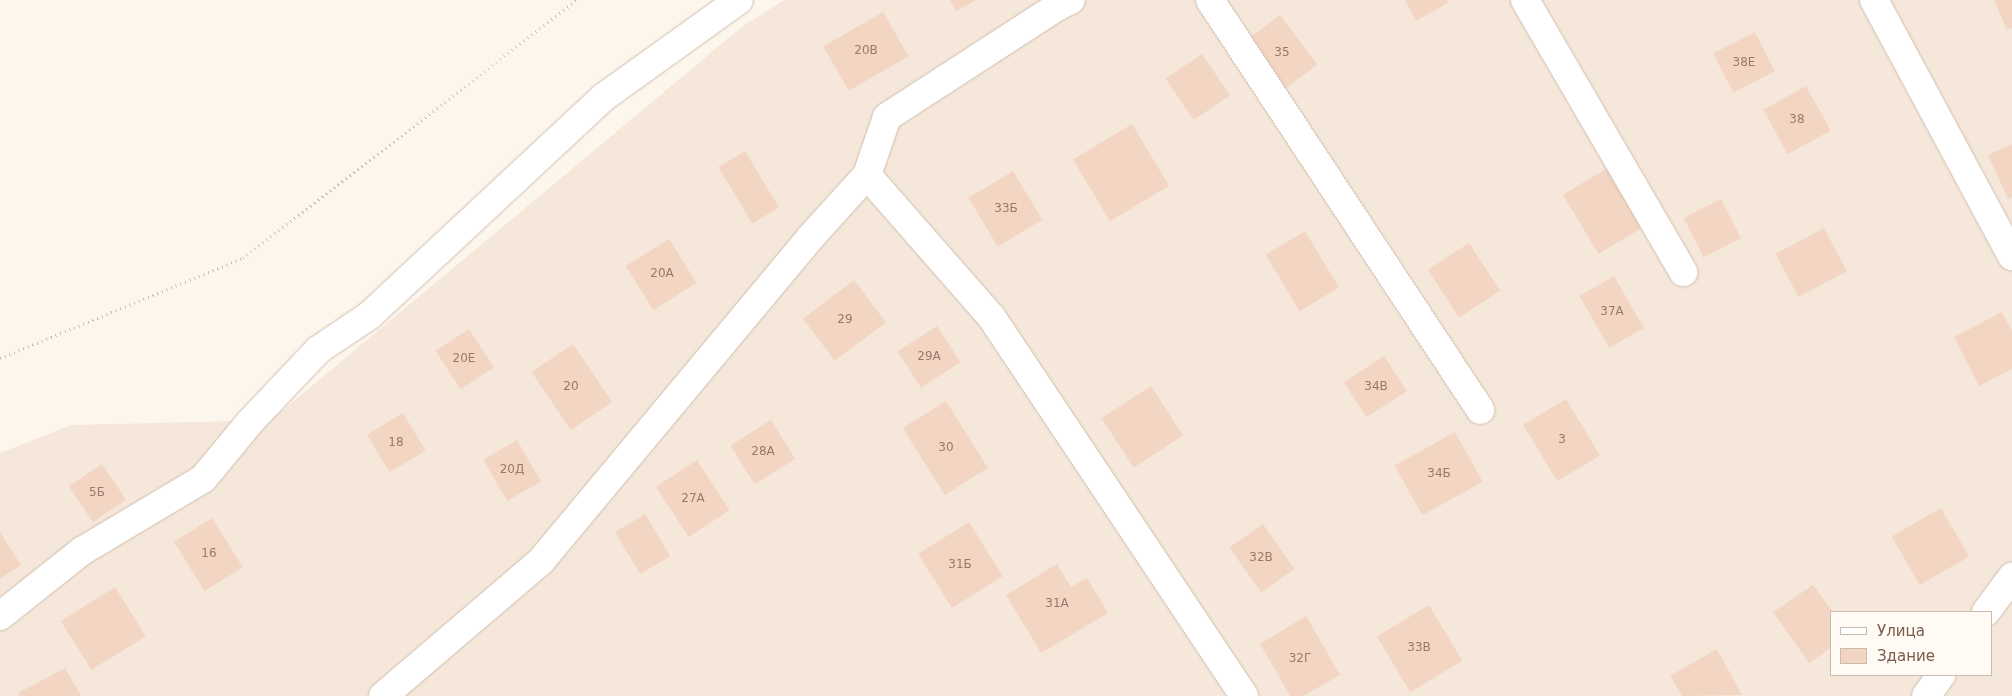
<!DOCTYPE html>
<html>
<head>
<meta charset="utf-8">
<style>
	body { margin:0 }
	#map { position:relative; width:2012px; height:696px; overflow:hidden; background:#fdf6ec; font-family:"DejaVu Sans",sans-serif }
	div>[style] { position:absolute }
	.residential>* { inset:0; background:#f5e8da }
	.building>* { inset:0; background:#f3d5c3; transform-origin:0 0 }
	.path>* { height:3px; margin-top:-1.5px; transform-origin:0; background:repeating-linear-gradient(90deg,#d9b8a5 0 1px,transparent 0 5px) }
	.roads { filter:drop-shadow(0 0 1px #d1beb0) drop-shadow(0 0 1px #d1beb0) }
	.minor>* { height:28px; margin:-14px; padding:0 14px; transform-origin:14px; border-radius:14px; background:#fff }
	span { translate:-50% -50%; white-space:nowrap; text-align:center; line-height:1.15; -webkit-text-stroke:4px #fffaf3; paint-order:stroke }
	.number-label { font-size:12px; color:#987a6a }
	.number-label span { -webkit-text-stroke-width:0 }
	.legend { position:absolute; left:1830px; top:611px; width:162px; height:65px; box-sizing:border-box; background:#fffaf3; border:1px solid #cabbb1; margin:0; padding:6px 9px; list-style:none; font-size:15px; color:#7a5c4d }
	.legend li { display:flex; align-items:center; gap:10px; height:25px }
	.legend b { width:25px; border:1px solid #cabbb1 }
</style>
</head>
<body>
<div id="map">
	<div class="residential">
		<i style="clip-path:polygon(evenodd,784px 0,2012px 0,2012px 696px,0 696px,0 453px,71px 425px,271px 420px,743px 26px,784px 0,1831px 612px,1991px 612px,1991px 675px,1831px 675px,1831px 612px)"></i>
	</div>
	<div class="building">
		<i style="clip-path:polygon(950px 0,976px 0,956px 11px)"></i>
		<i style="clip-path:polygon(1405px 0,1447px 0,1448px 3px,1416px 21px)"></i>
		<i style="clip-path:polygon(1994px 0,2012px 0,2012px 28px,2007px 30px)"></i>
		<i style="left:883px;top:12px;width:51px;height:69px;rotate:60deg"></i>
		<i style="left:1280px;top:15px;width:62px;height:41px;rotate:53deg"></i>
		<i style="left:1755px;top:32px;width:44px;height:47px;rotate:63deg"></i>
		<i style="left:1202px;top:54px;width:50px;height:44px;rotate:56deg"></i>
		<i style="left:1806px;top:86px;width:51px;height:49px;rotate:61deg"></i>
		<i style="left:1132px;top:124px;width:72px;height:69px;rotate:59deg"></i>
		<i style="clip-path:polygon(2012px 144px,2012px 197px,2008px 199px,1988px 155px)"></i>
		<i style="left:745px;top:151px;width:66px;height:31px;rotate:59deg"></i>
		<i style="left:1611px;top:166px;width:69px;height:56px;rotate:59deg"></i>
		<i style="left:1013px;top:171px;width:57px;height:52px;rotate:59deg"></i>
		<i style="left:1721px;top:199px;width:44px;height:42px;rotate:63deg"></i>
		<i style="left:1824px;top:228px;width:49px;height:55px;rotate:62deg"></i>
		<i style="left:1305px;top:231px;width:66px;height:46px;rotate:59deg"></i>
		<i style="left:669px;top:239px;width:52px;height:51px;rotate:58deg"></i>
		<i style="left:1469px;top:243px;width:57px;height:49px;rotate:57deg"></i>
		<i style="left:1614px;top:276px;width:60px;height:40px;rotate:60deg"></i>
		<i style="left:854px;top:280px;width:53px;height:64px;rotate:53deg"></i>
		<i style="clip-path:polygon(2002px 312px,2012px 331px,2012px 369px,1979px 386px,1954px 337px)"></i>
		<i style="left:937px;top:326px;width:43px;height:47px;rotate:57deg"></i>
		<i style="left:469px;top:329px;width:46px;height:40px;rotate:57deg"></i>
		<i style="left:573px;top:344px;width:70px;height:50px;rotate:56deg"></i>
		<i style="left:1384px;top:356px;width:42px;height:48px;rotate:57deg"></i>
		<i style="left:1151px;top:386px;width:59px;height:59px;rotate:57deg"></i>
		<i style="left:1566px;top:399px;width:66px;height:50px;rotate:59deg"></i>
		<i style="left:946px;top:401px;width:79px;height:51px;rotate:58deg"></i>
		<i style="left:403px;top:413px;width:44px;height:42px;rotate:59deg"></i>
		<i style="left:771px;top:420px;width:46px;height:48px;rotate:58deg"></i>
		<i style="left:1455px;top:432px;width:57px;height:69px;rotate:61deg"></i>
		<i style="left:517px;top:440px;width:48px;height:39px;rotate:60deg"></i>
		<i style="left:697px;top:460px;width:60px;height:49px;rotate:57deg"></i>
		<i style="left:102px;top:464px;width:43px;height:40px;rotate:56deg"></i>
		<i style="left:1941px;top:508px;width:56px;height:57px;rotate:60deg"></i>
		<i style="left:645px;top:514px;width:49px;height:35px;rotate:59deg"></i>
		<i style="left:212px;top:518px;width:58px;height:45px;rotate:58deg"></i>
		<i style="left:969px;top:522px;width:64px;height:60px;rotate:58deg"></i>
		<i style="left:1263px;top:524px;width:55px;height:41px;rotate:55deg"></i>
		<i style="clip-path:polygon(0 532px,21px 565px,0 579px)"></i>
		<i style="clip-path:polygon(1057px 564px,1071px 587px,1087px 578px,1108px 613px,1041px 653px,1006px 595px)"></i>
		<i style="clip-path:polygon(1813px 585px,1833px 612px,1831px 612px,1831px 648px,1809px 663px,1773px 612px)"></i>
		<i style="left:115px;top:587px;width:58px;height:64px;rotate:58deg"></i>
		<i style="left:1429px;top:605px;width:65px;height:61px;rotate:59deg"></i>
		<i style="clip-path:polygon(1306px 616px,1340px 675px,1303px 696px,1290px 696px,1260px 644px)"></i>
		<i style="clip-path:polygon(1717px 649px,1742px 695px,1682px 696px,1670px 676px)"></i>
		<i style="clip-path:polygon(65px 668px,81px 696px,20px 696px,18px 693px)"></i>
	</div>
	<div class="path">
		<i style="left:0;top:358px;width:263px;rotate:-22.4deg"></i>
		<i style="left:243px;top:258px;width:422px;rotate:-37.7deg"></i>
	</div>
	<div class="roads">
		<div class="minor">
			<i style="left:1210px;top:0;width:491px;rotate:56.6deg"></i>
			<i style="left:1525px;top:0;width:315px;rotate:59.8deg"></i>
			<i style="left:1874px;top:0;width:291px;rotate:61.7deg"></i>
			<i style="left:867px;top:175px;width:190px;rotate:48.8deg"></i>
			<i style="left:992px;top:318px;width:454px;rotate:56.3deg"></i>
			<i style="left:1986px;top:612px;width:44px;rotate:-53.4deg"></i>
			<i style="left:0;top:616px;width:105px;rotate:-38.4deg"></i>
			<i style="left:82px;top:551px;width:141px;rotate:-30.8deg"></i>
			<i style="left:203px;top:479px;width:74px;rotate:-50.5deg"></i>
			<i style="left:250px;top:422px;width:99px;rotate:-46.6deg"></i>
			<i style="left:318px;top:350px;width:63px;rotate:-33.9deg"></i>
			<i style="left:370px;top:315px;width:320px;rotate:-43deg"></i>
			<i style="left:604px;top:97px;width:166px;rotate:-35.7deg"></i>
			<i style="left:383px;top:696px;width:208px;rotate:-40.5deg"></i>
			<i style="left:541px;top:561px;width:420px;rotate:-50.2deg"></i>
			<i style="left:810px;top:238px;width:85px;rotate:-47.9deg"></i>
			<i style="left:867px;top:175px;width:61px;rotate:-71deg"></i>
			<i style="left:887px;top:117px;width:204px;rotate:-33deg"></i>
			<i style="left:1058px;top:6px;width:14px;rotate:-25deg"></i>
			<i style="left:1926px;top:696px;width:26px;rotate:-54deg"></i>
		</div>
	</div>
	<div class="number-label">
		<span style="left:866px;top:51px">20В</span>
		<span style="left:1282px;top:53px">35</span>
		<span style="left:1744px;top:63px">38Е</span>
		<span style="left:1797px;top:120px">38</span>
		<span style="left:1006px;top:209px">33Б</span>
		<span style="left:662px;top:274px">20А</span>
		<span style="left:1612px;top:312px">37А</span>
		<span style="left:845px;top:320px">29</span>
		<span style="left:929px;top:357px">29А</span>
		<span style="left:464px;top:359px">20Е</span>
		<span style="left:571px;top:387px">20</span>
		<span style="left:1376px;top:387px">34В</span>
		<span style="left:1562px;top:440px">3</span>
		<span style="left:396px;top:443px">18</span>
		<span style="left:946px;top:448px">30</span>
		<span style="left:763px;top:452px">28А</span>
		<span style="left:512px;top:470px">20Д</span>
		<span style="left:1439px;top:474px">34Б</span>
		<span style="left:97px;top:493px">5Б</span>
		<span style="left:693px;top:499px">27А</span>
		<span style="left:209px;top:554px">16</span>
		<span style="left:1261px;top:558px">32В</span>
		<span style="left:960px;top:565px">31Б</span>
		<span style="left:1057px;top:604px">31А</span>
		<span style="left:1419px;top:648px">33В</span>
		<span style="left:1300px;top:659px">32Г</span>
	</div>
	<ul class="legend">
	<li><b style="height:6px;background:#fff"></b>Улица</li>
	<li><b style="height:14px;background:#f3d5c3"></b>Здание</li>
	</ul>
</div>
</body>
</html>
